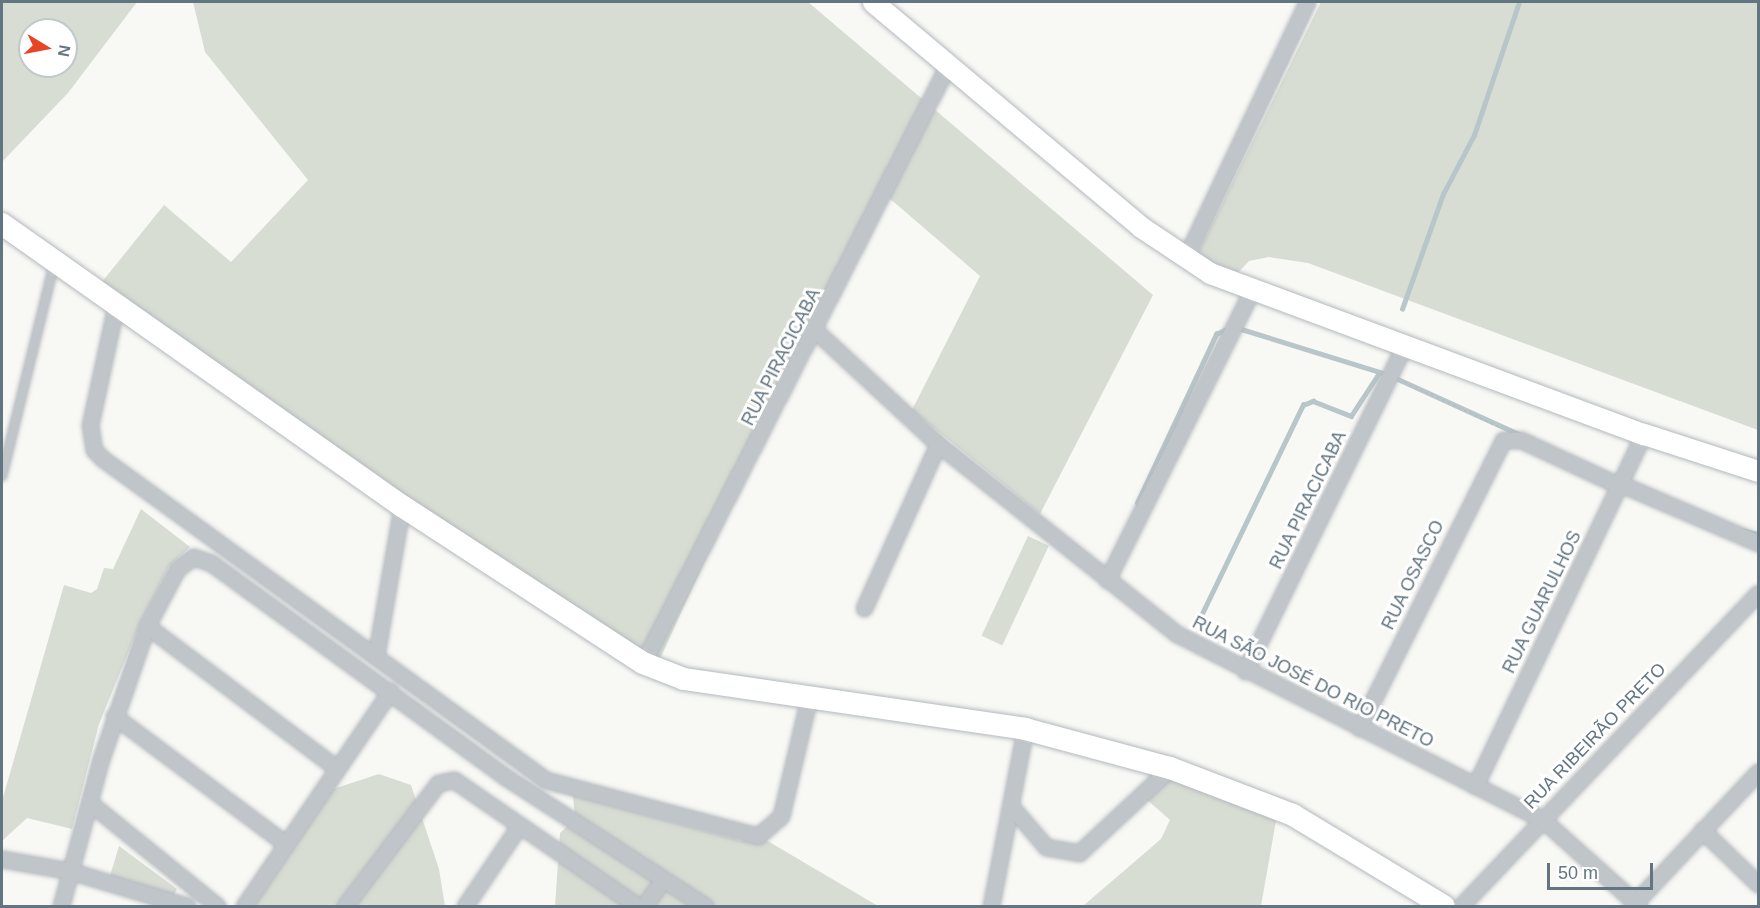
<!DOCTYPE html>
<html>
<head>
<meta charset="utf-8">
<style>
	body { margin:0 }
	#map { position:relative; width:1760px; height:908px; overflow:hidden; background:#f8f8f5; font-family:Helvetica,sans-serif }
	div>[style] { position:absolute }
	.green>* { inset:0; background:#d8ddd4; transform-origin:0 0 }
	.stream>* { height:4.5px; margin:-2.25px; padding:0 2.25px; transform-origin:2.25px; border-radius:2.25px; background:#b8c6c9 }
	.path>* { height:2px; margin-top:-1px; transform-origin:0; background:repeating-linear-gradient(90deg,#babec0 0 3px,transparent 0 6px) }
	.roads { filter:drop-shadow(0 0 2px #b3b9bd) drop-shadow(0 0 2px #b3b9bd) }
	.service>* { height:8px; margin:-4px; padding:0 4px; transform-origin:4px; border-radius:4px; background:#c0c5c9 }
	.minor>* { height:15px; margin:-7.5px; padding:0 7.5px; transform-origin:7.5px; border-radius:7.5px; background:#c0c5c9 }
	.secondary>* { height:21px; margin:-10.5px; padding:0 10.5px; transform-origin:10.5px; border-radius:10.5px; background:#fff }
	.primary>* { height:22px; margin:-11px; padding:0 11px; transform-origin:11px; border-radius:11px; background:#fff }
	span { translate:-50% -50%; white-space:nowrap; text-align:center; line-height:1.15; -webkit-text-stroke:6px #fff; paint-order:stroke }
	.street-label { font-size:18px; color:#627580 }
	.frame { position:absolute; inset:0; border:3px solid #627580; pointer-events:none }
	.north { position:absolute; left:18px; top:18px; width:60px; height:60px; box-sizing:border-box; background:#fff; border:2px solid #c0c8cc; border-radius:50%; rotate:100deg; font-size:16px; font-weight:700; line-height:24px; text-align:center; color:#627580 }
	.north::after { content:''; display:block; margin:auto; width:21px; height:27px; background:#e64526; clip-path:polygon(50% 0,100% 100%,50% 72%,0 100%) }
	.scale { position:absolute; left:1547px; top:863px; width:106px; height:27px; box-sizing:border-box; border:3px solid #627580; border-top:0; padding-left:8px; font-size:18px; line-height:21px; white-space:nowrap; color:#627580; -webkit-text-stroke:4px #fff; paint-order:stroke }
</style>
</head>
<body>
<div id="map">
	<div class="green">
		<i style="clip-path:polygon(evenodd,2px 2px,137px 2px,68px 93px,2px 162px,2px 2px,30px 30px,66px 30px,66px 66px,30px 66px,30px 30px)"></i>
		<i style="clip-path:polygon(193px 2px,808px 2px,1153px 295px,1040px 514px,912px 410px,980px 276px,888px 197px,732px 501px,660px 659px,596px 638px,97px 288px,164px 205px,231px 262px,308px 180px,205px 52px)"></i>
		<i style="clip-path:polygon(1321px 2px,1758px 2px,1758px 430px,1308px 263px,1269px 257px,1249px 261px,1232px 279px,1198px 253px)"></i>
		<i style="clip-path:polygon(141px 509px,190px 547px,169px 566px,139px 626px,99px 724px,72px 829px,27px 818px,2px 841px,2px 801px,64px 585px,91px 593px,97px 589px,104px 568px,113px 569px)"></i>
		<i style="left:1028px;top:536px;width:23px;height:110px;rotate:25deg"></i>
		<i style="clip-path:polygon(379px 774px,411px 785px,439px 869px,445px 906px,254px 906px,330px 790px)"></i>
		<i style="clip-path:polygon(1176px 775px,1277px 815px,1261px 906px,1083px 906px,1161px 839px,1170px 820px,1145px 798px)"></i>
		<i style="clip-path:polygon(573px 795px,741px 841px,766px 840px,878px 906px,555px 906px,560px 833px,575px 819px)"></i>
		<i style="clip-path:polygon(119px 846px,177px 889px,173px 897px,110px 876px)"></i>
	</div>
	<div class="stream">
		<i style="left:1402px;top:309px;width:122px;rotate:-70.4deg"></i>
		<i style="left:1443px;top:194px;width:67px;rotate:-62.3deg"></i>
		<i style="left:1474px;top:135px;width:140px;rotate:-71.3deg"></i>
		<i style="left:1238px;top:328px;width:156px;rotate:17.2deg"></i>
		<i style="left:1387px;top:374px;width:147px;rotate:24.5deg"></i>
		<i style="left:1137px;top:503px;width:187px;rotate:-64.9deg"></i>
		<i style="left:1216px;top:334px;width:14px;rotate:-25deg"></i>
		<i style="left:1741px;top:530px;width:17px;rotate:13deg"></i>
		<i style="left:1196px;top:626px;width:246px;rotate:-64.2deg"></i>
		<i style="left:1303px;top:405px;width:11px;rotate:-22deg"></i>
		<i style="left:1313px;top:401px;width:41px;rotate:21.5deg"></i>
		<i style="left:1351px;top:416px;width:51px;rotate:-56.9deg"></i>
	</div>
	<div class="path">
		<i style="left:1404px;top:382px;width:105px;rotate:25.3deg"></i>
	</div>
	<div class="roads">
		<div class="service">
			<i style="left:2px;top:476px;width:218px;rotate:-76.2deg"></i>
		</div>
		<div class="minor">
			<i style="left:1185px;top:259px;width:284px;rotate:-64.6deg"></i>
			<i style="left:116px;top:305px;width:123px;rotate:102.2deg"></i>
			<i style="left:90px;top:425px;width:25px;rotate:81deg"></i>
			<i style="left:94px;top:450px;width:13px;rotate:45deg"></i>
			<i style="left:103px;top:459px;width:547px;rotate:35.93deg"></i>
			<i style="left:546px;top:780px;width:219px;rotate:14.8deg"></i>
			<i style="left:758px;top:836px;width:30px;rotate:-41deg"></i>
			<i style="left:781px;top:816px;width:121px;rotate:-76.7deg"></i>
			<i style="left:817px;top:332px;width:165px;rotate:42.8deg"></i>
			<i style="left:938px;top:444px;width:305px;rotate:38.5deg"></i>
			<i style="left:1177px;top:634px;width:409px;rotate:26.9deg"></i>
			<i style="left:1542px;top:819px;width:130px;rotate:41.9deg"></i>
			<i style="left:1621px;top:484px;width:149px;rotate:23.3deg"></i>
			<i style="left:1107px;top:580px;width:324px;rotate:-63.4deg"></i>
			<i style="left:864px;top:608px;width:180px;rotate:-65.7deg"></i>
			<i style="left:147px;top:626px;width:235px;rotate:36.9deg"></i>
			<i style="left:376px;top:656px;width:152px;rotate:-80.2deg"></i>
			<i style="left:643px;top:663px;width:671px;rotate:-62.98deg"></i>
			<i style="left:1245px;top:671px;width:362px;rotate:-63.9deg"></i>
			<i style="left:114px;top:716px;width:211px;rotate:36.7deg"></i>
			<i style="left:1359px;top:728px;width:322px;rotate:-63.4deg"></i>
			<i style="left:1503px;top:440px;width:18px"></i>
			<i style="left:1521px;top:440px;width:109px;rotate:24.9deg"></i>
			<i style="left:1475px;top:786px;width:390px;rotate:-64.4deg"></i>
			<i style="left:90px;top:803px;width:164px;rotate:39deg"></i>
			<i style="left:1011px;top:806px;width:54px;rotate:49.5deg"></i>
			<i style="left:1046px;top:847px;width:34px;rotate:10deg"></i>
			<i style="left:1079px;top:853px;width:125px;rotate:-43deg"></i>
			<i style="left:1702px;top:830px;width:78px;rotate:44deg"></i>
			<i style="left:2px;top:859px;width:69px;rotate:10deg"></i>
			<i style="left:70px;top:871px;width:122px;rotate:16.7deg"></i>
			<i style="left:61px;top:906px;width:152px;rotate:-74.8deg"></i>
			<i style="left:101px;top:759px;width:141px;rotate:-70.9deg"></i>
			<i style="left:147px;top:626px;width:64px;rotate:-62.2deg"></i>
			<i style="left:177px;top:569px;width:20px;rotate:-37deg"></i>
			<i style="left:193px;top:557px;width:19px;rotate:18deg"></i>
			<i style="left:211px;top:563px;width:366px;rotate:36deg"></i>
			<i style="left:507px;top:778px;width:236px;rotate:32.9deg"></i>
			<i style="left:244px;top:906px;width:260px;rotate:-55.8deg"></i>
			<i style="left:345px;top:906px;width:154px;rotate:-52.9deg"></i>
			<i style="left:438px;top:783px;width:16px;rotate:-11deg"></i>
			<i style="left:454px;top:780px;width:222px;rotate:34.5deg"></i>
			<i style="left:465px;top:906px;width:97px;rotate:-56deg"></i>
			<i style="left:644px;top:906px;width:32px;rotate:-54deg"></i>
			<i style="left:991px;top:906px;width:180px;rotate:-79.1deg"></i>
			<i style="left:1461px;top:906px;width:431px;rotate:-46.5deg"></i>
			<i style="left:1632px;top:906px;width:184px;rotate:-46.8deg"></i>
		</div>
		<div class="secondary">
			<i style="left:873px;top:2px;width:350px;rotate:40deg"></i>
			<i style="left:1141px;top:227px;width:83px;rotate:33.7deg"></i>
			<i style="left:1210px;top:273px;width:463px;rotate:20.4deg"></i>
			<i style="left:1644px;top:434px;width:120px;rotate:18deg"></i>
		</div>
		<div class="primary">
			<i style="left:2px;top:224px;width:489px;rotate:35.2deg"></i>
			<i style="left:402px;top:506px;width:288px;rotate:33.1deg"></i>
			<i style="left:643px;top:663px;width:44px;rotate:21.3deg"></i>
			<i style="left:684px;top:679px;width:345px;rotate:8.3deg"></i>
			<i style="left:1025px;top:729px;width:150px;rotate:15.1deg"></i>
			<i style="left:1170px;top:768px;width:132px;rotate:20.9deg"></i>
			<i style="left:1293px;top:815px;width:176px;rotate:31.1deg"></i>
		</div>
	</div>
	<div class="street-label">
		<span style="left:781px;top:357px;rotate:-63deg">RUA PIRACICABA</span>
		<span style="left:1308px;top:500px;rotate:-64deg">RUA PIRACICABA</span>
		<span style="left:1413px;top:575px;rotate:-64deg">RUA OSASCO</span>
		<span style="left:1542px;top:602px;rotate:-64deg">RUA GUARULHOS</span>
		<span style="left:1313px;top:682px;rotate:27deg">RUA SÃO JOSÉ DO RIO PRETO</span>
		<span style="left:1595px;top:736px;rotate:-46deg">RUA RIBEIRÃO PRETO</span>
	</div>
	<div class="frame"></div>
	<div class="north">N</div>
	<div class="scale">50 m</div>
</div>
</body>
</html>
